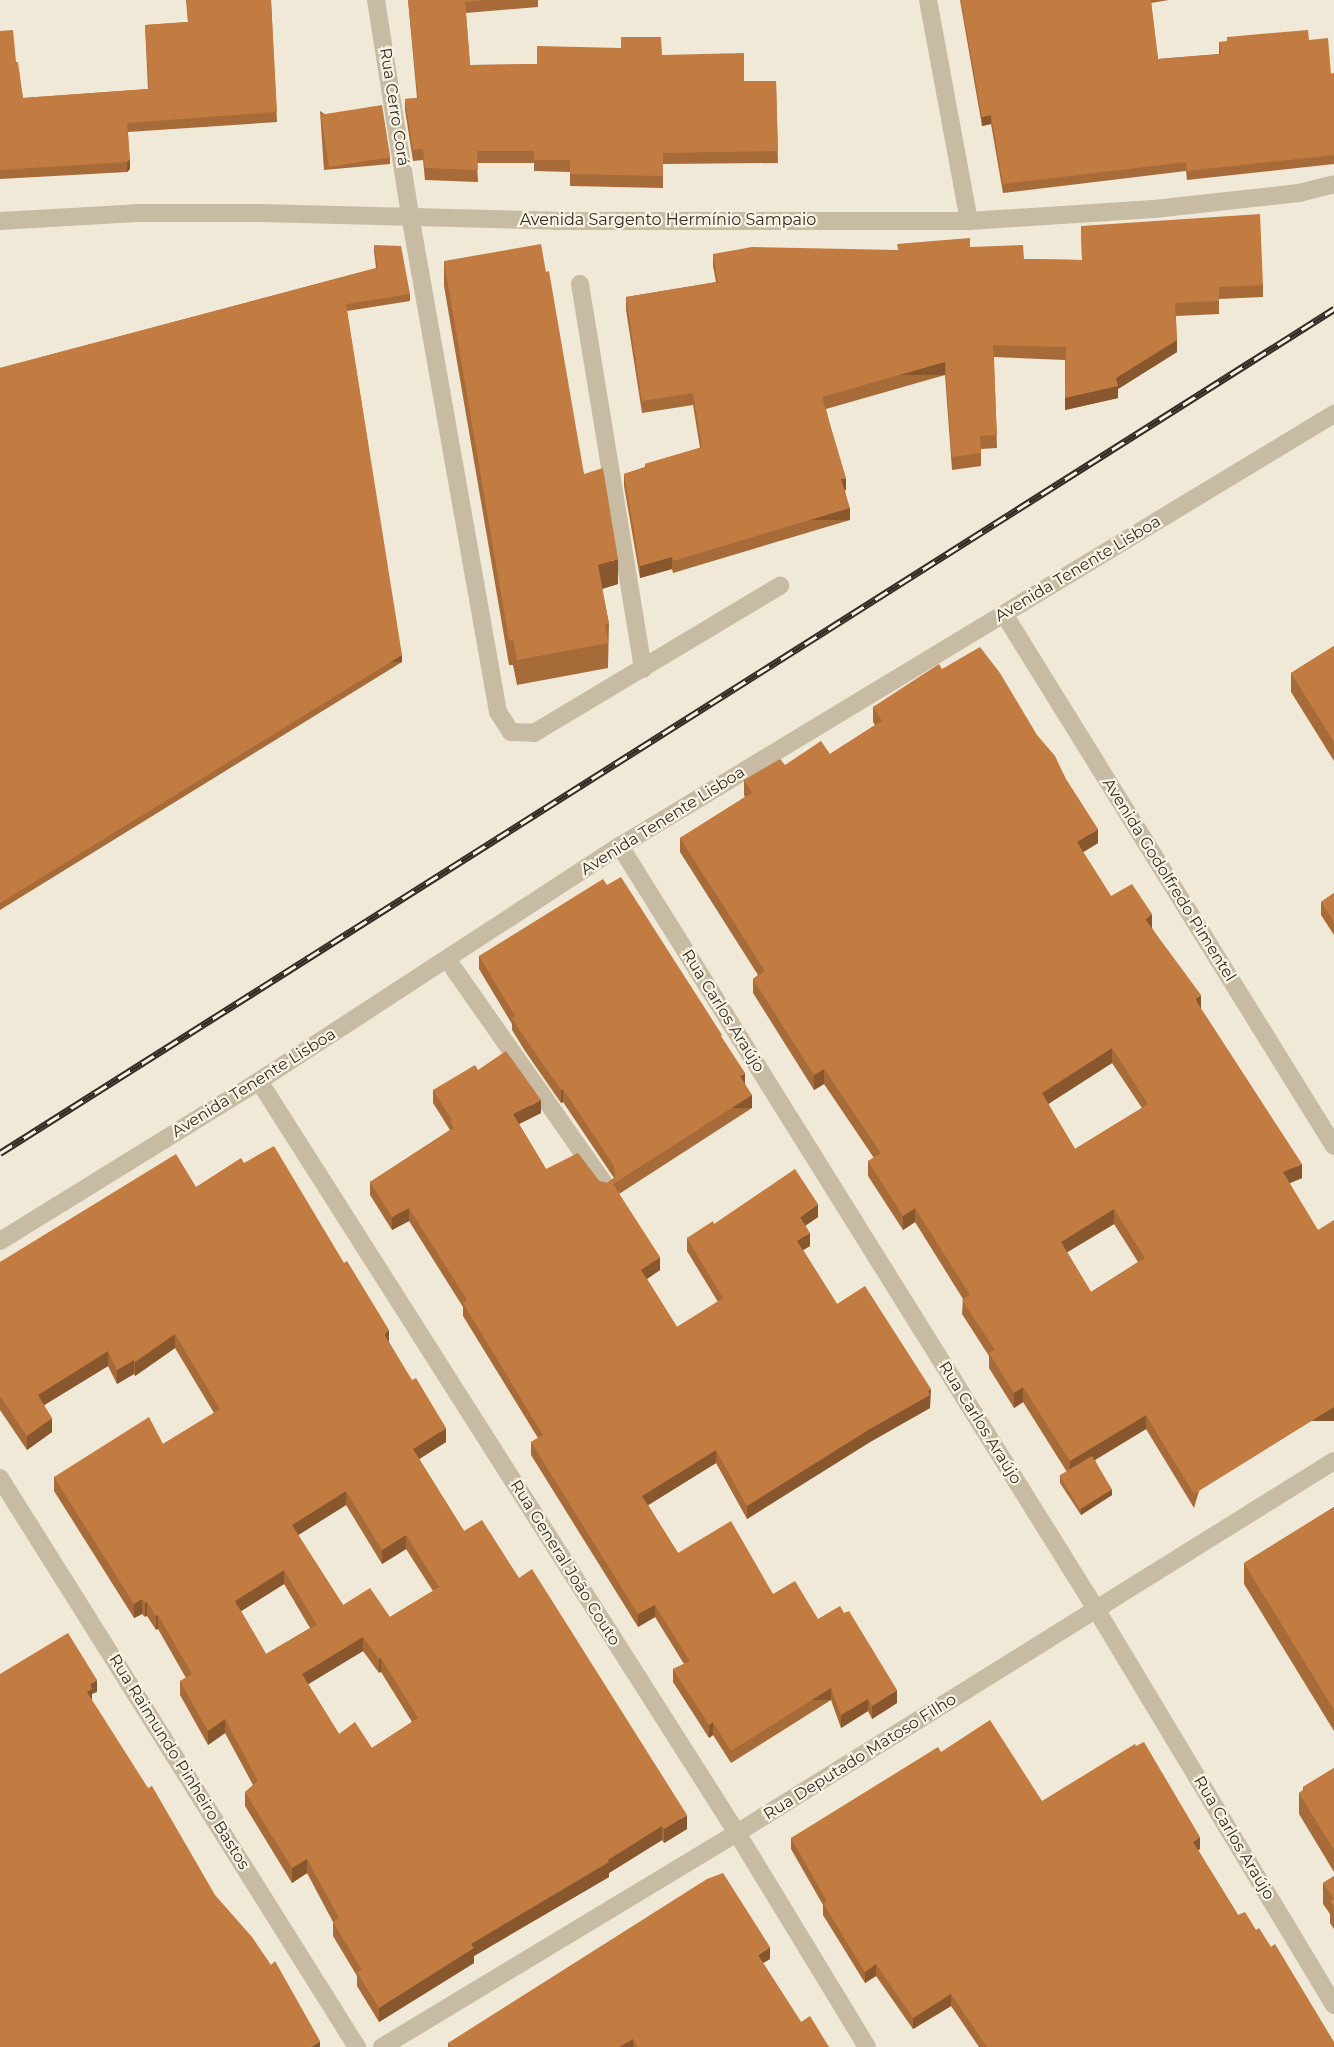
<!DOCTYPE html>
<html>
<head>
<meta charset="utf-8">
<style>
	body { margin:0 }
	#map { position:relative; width:1334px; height:2047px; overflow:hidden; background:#f0e9d7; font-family:Montserrat,sans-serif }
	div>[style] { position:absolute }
	.minor>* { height:18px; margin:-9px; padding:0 9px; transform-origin:9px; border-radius:9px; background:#c7bba4 }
	.rail>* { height:7px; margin-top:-3.5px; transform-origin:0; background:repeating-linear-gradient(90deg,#f8f3e3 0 14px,#322c25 0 28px); box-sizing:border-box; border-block:2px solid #322c25 }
	.wall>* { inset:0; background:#a76b39 }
	.shaded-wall>* { inset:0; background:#88572e; transform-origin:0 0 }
	.building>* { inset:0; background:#c27c42; transform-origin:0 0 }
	span { translate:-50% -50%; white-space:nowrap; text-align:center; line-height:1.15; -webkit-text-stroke:4.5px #f8f3e3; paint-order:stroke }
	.street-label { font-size:16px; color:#322c25 }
</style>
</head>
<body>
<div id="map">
	<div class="minor">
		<i style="left:376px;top:0;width:218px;rotate:81deg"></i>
		<i style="left:410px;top:215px;width:505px;rotate:79.96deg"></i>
		<i style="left:498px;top:712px;width:24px;rotate:57deg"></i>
		<i style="left:511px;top:732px;width:23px;rotate:2deg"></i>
		<i style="left:534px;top:733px;width:287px;rotate:-30.9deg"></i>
		<i style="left:928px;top:0;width:225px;rotate:79.5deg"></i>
		<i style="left:0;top:221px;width:137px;rotate:-3.3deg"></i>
		<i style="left:137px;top:213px;width:124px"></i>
		<i style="left:261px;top:213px;width:296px;rotate:1.5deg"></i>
		<i style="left:557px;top:221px;width:412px"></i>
		<i style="left:969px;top:221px;width:185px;rotate:-3.7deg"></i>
		<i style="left:1154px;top:209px;width:146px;rotate:-6.3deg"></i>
		<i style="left:1299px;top:193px;width:36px;rotate:-14deg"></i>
		<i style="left:580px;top:284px;width:390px;rotate:80.7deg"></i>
		<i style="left:1004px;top:614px;width:626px;rotate:58.19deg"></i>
		<i style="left:620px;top:846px;width:899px;rotate:58.04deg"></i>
		<i style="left:1096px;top:1609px;width:462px;rotate:59deg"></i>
		<i style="left:447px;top:959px;width:276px;rotate:55deg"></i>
		<i style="left:259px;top:1081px;width:891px;rotate:57.56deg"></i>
		<i style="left:737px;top:1833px;width:250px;rotate:58.7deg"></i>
		<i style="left:0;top:1241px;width:304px;rotate:-31.7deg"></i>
		<i style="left:259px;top:1081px;width:431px;rotate:-33.1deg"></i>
		<i style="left:620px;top:846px;width:835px;rotate:-31.18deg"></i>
		<i style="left:0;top:1478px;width:672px;rotate:57.9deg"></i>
		<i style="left:382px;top:2047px;width:415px;rotate:-31.1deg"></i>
		<i style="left:737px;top:1833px;width:703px;rotate:-31.93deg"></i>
	</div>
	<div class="rail">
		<i style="left:0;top:1153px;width:1579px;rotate:-32.32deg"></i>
	</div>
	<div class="wall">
		<i style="clip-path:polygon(186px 0,271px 0,277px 122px,128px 132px,130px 169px,127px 172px,0 179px,0 31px,16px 62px,23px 98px,148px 89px,145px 25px,188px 22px)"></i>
		<i style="clip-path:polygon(408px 0,538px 0,538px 7px,466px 13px,470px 65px,537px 64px,662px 55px,744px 81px,776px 81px,778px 163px,663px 164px,663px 188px,570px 186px,570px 172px,534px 171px,534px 163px,477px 163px,478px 182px,425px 180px,423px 160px,413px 161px,405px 110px,405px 99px,417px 98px)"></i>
		<i style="clip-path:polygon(960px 0,1169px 0,1151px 3px,1158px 59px,1219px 54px,1219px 42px,1309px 40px,1331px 74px,1334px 73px,1334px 164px,1187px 180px,1186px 171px,1003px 193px,991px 124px,982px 126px)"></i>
		<i style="clip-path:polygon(320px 111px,390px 157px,390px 164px,324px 170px)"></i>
		<i style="clip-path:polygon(1081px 226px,1263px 285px,1263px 297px,1219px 299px,1219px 314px,1176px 316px,1177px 352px,1118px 389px,1118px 398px,1065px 410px,1065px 360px,994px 357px,997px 448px,981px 449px,981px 466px,952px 470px,945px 375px,826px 409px,846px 490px,845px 490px,850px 520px,673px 573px,672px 569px,640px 578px,624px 486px,624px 474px,645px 467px,645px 464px,700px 448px,693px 405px,642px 413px,626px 310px,626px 297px,716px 282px,713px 266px,713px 254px,897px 250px,970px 247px,1024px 259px,1082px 260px)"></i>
		<i style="clip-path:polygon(374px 245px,410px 294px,410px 301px,347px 311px,402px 662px,0 910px,0 368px,376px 268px,374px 251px)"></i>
		<i style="clip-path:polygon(444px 261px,584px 474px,618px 584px,602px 589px,609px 624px,608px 668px,517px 685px,513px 665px,509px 665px,444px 286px)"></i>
		<i style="clip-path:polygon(1334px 646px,1334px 761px,1291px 692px,1291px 673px)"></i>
		<i style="clip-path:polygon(evenodd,942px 669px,1098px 843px,1083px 852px,1111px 896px,1152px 928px,1302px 1178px,1290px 1183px,1194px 1508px,1146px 1429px,1095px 1460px,1112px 1495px,1081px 1515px,1060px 1483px,1060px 1476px,1067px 1472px,1023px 1402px,1014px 1408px,989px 1368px,989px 1356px,962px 1314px,963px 1299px,915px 1222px,903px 1230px,868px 1176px,868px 1161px,874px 1158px,824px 1084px,814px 1090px,753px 993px,753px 979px,758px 975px,680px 852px,680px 838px,745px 797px,744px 795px,744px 780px,785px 765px,830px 754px,875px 725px,873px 722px,873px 707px,942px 669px,1112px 1063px,1142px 1108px,1075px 1149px,1048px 1104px,1112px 1063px,942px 669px,1114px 1224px,1138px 1262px,1091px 1292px,1067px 1252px,1114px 1224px)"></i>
		<i style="clip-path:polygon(607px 885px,722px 1039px,745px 1083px,752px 1108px,619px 1194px,660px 1270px,647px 1279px,677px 1327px,718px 1302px,687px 1251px,687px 1238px,714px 1224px,818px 1217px,805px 1226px,810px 1246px,803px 1250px,837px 1304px,931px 1402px,930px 1402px,930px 1408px,870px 1442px,747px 1519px,716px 1463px,648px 1505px,678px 1553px,773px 1594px,818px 1619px,897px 1703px,872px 1719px,868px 1711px,841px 1728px,831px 1700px,731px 1763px,713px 1735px,709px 1738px,673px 1682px,673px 1669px,684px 1664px,655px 1617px,638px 1627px,531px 1455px,531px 1442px,538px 1438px,463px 1316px,463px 1307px,409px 1221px,392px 1230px,370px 1195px,370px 1182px,450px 1130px,433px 1103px,433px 1090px,478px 1070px,541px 1113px,519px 1124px,546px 1169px,607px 1183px,614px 1178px,563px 1102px,561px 1103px,525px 1051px,512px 1030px,512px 1024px,479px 969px,479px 956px)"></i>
		<i style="clip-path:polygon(1334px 893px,1334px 935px,1321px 915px,1321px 902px)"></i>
		<i style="clip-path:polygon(evenodd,244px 1163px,389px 1342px,446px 1442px,419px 1459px,464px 1531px,519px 1578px,687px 1829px,664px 1843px,662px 1840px,609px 1873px,609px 1877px,474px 1956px,474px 1963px,379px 2022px,357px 1986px,357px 1976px,333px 1936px,333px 1922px,307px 1873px,292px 1883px,245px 1806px,245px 1792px,253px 1785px,225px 1733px,208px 1745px,180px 1695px,180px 1681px,186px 1678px,158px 1629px,156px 1630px,147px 1616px,145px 1617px,142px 1614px,134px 1618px,54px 1491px,54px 1477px,163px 1444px,214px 1413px,175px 1348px,135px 1376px,134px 1374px,117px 1384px,108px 1366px,44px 1405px,52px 1432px,27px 1450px,0 1410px,0 1262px,196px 1187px,244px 1163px,346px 1505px,382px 1564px,406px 1549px,433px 1591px,390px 1617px,343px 1605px,298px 1535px,346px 1505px,244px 1163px,284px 1584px,310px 1628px,266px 1654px,241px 1611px,284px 1584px,244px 1163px,363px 1651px,379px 1673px,381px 1672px,412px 1722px,372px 1748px,339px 1734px,308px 1684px,363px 1651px)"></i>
		<i style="clip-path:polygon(1334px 1507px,1334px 1731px,1244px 1584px,1244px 1563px)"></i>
		<i style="clip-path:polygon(941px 1752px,1042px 1801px,1200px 1849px,1198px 1850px,1238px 1915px,1256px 1930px,1334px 2047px,979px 2047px,951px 2006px,913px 2029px,876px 1976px,865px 1983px,823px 1915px,823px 1905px,791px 1849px,791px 1838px)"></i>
		<i style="clip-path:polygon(1334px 1768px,1334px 1872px,1299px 1814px,1299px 1793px,1303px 1790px,1303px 1787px)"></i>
		<i style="clip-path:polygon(1334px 1876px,1334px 1929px,1330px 1923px,1330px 1914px,1323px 1904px,1323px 1883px)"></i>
		<i style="clip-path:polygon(770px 1959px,763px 1963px,801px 2022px,829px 2047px,448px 2047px,448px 2043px)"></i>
	</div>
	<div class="shaded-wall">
		<i style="clip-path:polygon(991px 115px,991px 124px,982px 126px,982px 117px)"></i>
		<i style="clip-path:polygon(130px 159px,130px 169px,127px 172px,127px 162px)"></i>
		<i style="clip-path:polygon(1177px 340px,1177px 352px,1118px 389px,1118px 398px,1065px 410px,1065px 398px,1116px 378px)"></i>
		<i style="left:945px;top:362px;width:13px;height:128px;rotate:90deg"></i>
		<i style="clip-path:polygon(846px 478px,846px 490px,841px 491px,841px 479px)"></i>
		<i style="left:850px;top:508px;width:12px;height:185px;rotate:90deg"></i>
		<i style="clip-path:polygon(672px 557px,672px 569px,640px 578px,640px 566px)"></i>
		<i style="clip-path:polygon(618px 559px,618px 584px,598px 590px,598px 565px)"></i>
		<i style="left:402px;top:655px;width:7px;height:472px;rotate:90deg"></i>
		<i style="clip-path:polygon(1098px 829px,1098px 843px,1077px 856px,1077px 842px)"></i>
		<i style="clip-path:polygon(1152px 914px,1152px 928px,1145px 933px,1145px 919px)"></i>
		<i style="clip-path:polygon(1201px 995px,1201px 1010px,1195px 999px)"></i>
		<i style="clip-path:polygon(1112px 1048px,1112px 1063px,1042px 1108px,1042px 1093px)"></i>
		<i style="clip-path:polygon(824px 1069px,824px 1084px,814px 1090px,814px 1075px)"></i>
		<i style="clip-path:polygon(745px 1073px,745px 1086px,740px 1076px)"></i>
		<i style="clip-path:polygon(563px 1089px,563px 1102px,561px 1103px,561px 1090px)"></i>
		<i style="left:752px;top:1095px;width:13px;height:165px;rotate:90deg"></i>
		<i style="clip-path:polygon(541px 1100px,541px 1113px,513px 1127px,513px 1114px)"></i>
		<i style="clip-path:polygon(1302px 1164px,1302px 1178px,1283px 1186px,1283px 1172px)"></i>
		<i style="clip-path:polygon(818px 1204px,818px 1217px,800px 1229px,800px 1217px)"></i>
		<i style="clip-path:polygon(409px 1208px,409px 1221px,392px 1230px,392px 1217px)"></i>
		<i style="clip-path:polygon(915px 1208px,915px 1222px,903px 1230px,903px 1216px)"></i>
		<i style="clip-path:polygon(1114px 1209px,1114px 1224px,1061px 1256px,1061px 1242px)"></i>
		<i style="clip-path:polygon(810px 1233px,810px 1246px,797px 1254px,797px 1241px)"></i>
		<i style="clip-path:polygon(660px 1257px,660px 1270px,641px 1283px,641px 1270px)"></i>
		<i style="clip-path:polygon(389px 1330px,389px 1344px,384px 1334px)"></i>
		<i style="clip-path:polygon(175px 1334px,175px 1348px,135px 1376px,135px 1362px)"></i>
		<i style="clip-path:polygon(108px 1351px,108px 1366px,38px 1409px,38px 1395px)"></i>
		<i style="clip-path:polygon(134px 1360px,134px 1374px,117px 1384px,117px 1370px)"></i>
		<i style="clip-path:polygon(1023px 1387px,1023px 1402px,1014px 1408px,1014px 1393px)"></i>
		<i style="clip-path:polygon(931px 1389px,930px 1408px,870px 1442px,747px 1519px,747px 1506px)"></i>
		<i style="left:1334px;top:1407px;width:14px;height:165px;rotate:90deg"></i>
		<i style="clip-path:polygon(1146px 1415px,1146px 1429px,1070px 1475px,1070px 1461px)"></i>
		<i style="clip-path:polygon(52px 1418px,52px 1432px,27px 1450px,27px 1436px)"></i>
		<i style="clip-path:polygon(446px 1428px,446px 1442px,413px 1463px,413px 1449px)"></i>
		<i style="clip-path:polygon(716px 1450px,716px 1463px,642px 1509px,642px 1496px)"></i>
		<i style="clip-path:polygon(1112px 1489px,1112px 1495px,1081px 1515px,1081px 1509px)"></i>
		<i style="clip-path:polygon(346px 1491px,346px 1505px,292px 1539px,292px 1525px)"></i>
		<i style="clip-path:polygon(406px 1535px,406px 1549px,382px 1564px,382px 1550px)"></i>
		<i style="clip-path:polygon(284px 1570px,284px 1584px,235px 1615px,235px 1601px)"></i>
		<i style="clip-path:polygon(142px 1599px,142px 1614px,134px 1618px,134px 1604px)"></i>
		<i style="left:147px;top:1602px;width:14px;height:2px;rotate:90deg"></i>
		<i style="clip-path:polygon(655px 1605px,655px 1617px,638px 1627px,638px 1614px)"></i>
		<i style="left:158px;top:1615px;width:14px;height:2px;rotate:90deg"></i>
		<i style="clip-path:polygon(363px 1637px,363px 1651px,302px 1688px,302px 1674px)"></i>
		<i style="left:381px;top:1658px;width:14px;height:2px;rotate:90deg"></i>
		<i style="clip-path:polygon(97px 1680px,97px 1692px,92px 1694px,92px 1700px,87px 1704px,87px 1692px,90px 1684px)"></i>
		<i style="left:831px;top:1688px;width:12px;height:118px;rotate:90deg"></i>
		<i style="clip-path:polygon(897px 1690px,897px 1703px,872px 1719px,872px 1706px)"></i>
		<i style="clip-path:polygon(868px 1699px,868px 1711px,841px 1728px,841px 1715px)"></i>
		<i style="clip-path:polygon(225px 1719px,225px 1733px,208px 1745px,208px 1731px)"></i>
		<i style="clip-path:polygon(713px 1722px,713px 1735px,709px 1738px,709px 1725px)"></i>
		<i style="clip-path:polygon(687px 1815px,687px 1829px,664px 1843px,664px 1829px)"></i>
		<i style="clip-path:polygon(662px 1826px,662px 1840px,609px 1873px,609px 1877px,474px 1956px,474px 1963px,379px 2022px,379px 2008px,471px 1944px)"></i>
		<i style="clip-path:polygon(1200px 1837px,1200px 1849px,1193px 1853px,1193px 1842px)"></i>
		<i style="clip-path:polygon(307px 1859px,307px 1873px,292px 1883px,292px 1868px)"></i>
		<i style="clip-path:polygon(770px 1947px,770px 1959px,758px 1966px,758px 1955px)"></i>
		<i style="clip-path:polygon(876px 1964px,876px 1976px,865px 1983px,865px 1972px)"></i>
		<i style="clip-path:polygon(951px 1994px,951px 2006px,913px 2029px,913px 2018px)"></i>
		<i style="clip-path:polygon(633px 2039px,633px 2047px,619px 2047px)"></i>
		<i style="clip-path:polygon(320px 2041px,320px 2047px,311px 2047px)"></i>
	</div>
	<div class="building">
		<i style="clip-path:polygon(187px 0,271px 0,277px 112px,127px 123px,130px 159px,127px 162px,0 170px,0 31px,13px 30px,16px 62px,18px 62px,23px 98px,149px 89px,145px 25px,188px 22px)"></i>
		<i style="clip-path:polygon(408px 0,486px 0,465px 2px,470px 65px,537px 64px,537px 46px,621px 48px,621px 37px,661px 37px,662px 55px,744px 53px,744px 81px,776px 81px,778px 151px,663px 153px,663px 176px,570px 174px,570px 160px,534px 160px,534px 151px,477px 151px,478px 170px,425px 168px,423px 149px,413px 150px,405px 99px,418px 98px)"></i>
		<i style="clip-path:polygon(961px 0,1151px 0,1158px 59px,1221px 54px,1219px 42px,1227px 41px,1227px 37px,1308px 30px,1309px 40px,1328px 38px,1331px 74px,1334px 73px,1334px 155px,1187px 171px,1186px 162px,1003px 184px,991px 115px,982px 117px)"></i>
		<i style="left:382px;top:105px;width:53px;height:62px;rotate:81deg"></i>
		<i style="clip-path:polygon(1260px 214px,1263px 285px,1219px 287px,1219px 301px,1175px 303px,1177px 340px,1116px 378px,1118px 386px,1065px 398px,1066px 347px,993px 345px,997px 435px,980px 436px,981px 453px,952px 457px,945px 362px,822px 397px,846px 478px,841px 479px,850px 508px,673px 561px,672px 557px,640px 566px,624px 474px,646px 467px,645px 464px,702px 447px,693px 393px,642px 401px,626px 297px,718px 282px,713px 254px,752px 247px,898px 250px,897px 244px,970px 238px,970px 247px,1023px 245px,1024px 259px,1082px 260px,1081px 226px)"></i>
		<i style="clip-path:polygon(541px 244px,546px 272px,549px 271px,584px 474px,603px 468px,618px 559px,598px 565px,609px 624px,605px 624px,608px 643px,517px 660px,513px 640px,509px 640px,444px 261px)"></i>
		<i style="clip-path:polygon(374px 245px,401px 246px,410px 294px,346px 304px,402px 655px,0 903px,0 368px,378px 268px)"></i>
		<i style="clip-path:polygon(1334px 646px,1334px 742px,1291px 673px)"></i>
		<i style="clip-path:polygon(evenodd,980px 647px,1000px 673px,1037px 735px,1055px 756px,1066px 779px,1098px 829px,1077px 842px,1111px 896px,1132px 884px,1152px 914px,1145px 919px,1201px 995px,1195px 999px,1302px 1164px,1283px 1172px,1318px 1230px,1334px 1220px,1334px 1407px,1194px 1494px,1146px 1415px,1070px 1461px,1023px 1387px,1014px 1393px,989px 1353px,995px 1350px,962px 1300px,970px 1295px,915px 1208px,903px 1216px,868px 1161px,881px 1153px,824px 1069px,814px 1075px,753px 979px,765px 971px,680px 838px,752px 793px,744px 780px,780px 759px,785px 765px,821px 741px,830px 754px,882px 721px,873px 707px,939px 664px,942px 669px,980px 647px,1112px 1048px,1148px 1104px,1075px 1149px,1042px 1093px,1112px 1048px,980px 647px,1114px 1209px,1145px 1258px,1091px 1292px,1061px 1242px,1114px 1209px)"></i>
		<i style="clip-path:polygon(621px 877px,722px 1035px,721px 1036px,745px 1073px,740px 1076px,752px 1095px,613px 1184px,660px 1257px,641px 1270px,677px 1327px,723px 1298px,687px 1238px,713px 1221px,714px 1224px,795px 1169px,818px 1204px,800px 1217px,810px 1233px,797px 1241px,837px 1304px,865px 1286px,931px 1389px,928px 1391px,930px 1395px,870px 1429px,747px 1506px,716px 1450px,642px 1496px,678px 1553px,731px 1521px,773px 1594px,795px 1581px,818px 1619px,840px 1606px,844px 1613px,849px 1611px,897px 1690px,872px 1706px,868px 1699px,841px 1715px,831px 1688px,731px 1751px,713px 1722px,709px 1725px,673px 1669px,690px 1661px,655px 1605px,638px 1614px,531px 1442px,543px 1435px,463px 1303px,467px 1300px,409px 1208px,392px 1217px,370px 1182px,454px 1128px,450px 1121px,452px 1120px,433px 1090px,475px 1065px,478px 1070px,506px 1051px,541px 1100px,513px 1114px,546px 1169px,578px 1153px,600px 1182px,607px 1183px,615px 1177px,614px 1166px,563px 1089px,561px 1090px,525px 1038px,512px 1018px,515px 1016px,479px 956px,603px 879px,607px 885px)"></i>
		<i style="clip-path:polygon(1334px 893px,1334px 922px,1321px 902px)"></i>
		<i style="clip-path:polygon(evenodd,274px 1146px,344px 1263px,347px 1261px,389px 1330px,384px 1334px,412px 1380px,416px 1378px,446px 1428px,413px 1449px,464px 1531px,482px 1520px,519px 1578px,532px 1569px,687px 1815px,664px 1829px,662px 1826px,608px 1860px,609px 1862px,471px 1944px,474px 1948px,379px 2008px,357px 1972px,362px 1970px,333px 1922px,339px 1918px,307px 1859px,292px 1868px,245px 1792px,258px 1781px,225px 1719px,208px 1731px,180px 1681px,192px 1674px,158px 1615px,156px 1616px,147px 1602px,145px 1603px,142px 1599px,134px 1604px,54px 1477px,149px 1417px,163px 1444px,220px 1409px,175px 1334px,135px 1362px,134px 1360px,117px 1370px,108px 1351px,38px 1395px,52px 1418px,27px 1436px,0 1396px,0 1262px,176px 1154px,196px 1187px,241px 1158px,244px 1163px,274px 1146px,346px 1491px,382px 1550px,406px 1535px,439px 1587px,390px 1617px,370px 1588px,343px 1605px,292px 1525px,346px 1491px,274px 1146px,284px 1570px,317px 1625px,266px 1654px,235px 1601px,284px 1570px,274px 1146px,363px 1637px,379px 1659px,381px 1658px,418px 1718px,372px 1748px,355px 1722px,339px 1734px,302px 1674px,363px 1637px)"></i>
		<i style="left:1092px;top:1456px;width:39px;height:38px;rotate:59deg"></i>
		<i style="clip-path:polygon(1334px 1507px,1334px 1710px,1244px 1563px)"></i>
		<i style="clip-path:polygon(68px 1633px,97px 1680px,90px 1684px,92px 1689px,87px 1692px,148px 1788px,152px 1786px,215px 1895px,252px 1937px,271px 1965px,275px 1961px,320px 2041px,311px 2047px,0 2047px,0 1674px)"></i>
		<i style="clip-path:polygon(990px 1720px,1042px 1801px,1135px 1744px,1136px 1746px,1144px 1742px,1200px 1837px,1193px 1842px,1238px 1915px,1245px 1912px,1256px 1930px,1259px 1928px,1271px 1947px,1275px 1944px,1334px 2042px,1334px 2047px,987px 2047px,951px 1994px,913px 2018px,876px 1964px,865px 1972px,823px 1903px,827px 1901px,791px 1838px,938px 1747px,941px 1752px)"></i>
		<i style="clip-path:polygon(1334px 1768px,1334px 1850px,1299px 1793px,1305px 1789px,1303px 1787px)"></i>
		<i style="clip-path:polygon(723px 1873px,770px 1947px,758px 1955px,801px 2022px,810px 2016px,829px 2047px,638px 2047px,633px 2039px,619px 2047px,451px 2047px,448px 2043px,707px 1879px)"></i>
		<i style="clip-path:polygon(1334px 1876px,1334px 1907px,1330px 1901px,1334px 1899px,1323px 1883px)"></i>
	</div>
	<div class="street-label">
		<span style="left:394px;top:107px;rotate:81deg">Rua Cerro Corá</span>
		<span style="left:668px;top:220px">Avenida Sargento Hermínio Sampaio</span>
		<span style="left:1078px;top:569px;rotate:-31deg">Avenida Tenente Lisboa</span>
		<span style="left:663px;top:821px;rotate:-32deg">Avenida Tenente Lisboa</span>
		<span style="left:1169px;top:880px;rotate:58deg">Avenida Godolfredo Pimentel</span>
		<span style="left:723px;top:1011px;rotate:58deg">Rua Carlos Araújo</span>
		<span style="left:254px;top:1083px;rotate:-32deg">Avenida Tenente Lisboa</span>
		<span style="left:980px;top:1423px;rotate:58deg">Rua Carlos Araújo</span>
		<span style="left:565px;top:1563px;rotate:58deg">Rua General João Couto</span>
		<span style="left:860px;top:1757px;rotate:-32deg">Rua Deputado Matoso Filho</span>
		<span style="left:179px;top:1762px;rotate:58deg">Rua Raimundo Pinheiro Bastos</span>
		<span style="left:1234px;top:1838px;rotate:59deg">Rua Carlos Araújo</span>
	</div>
</div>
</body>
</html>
